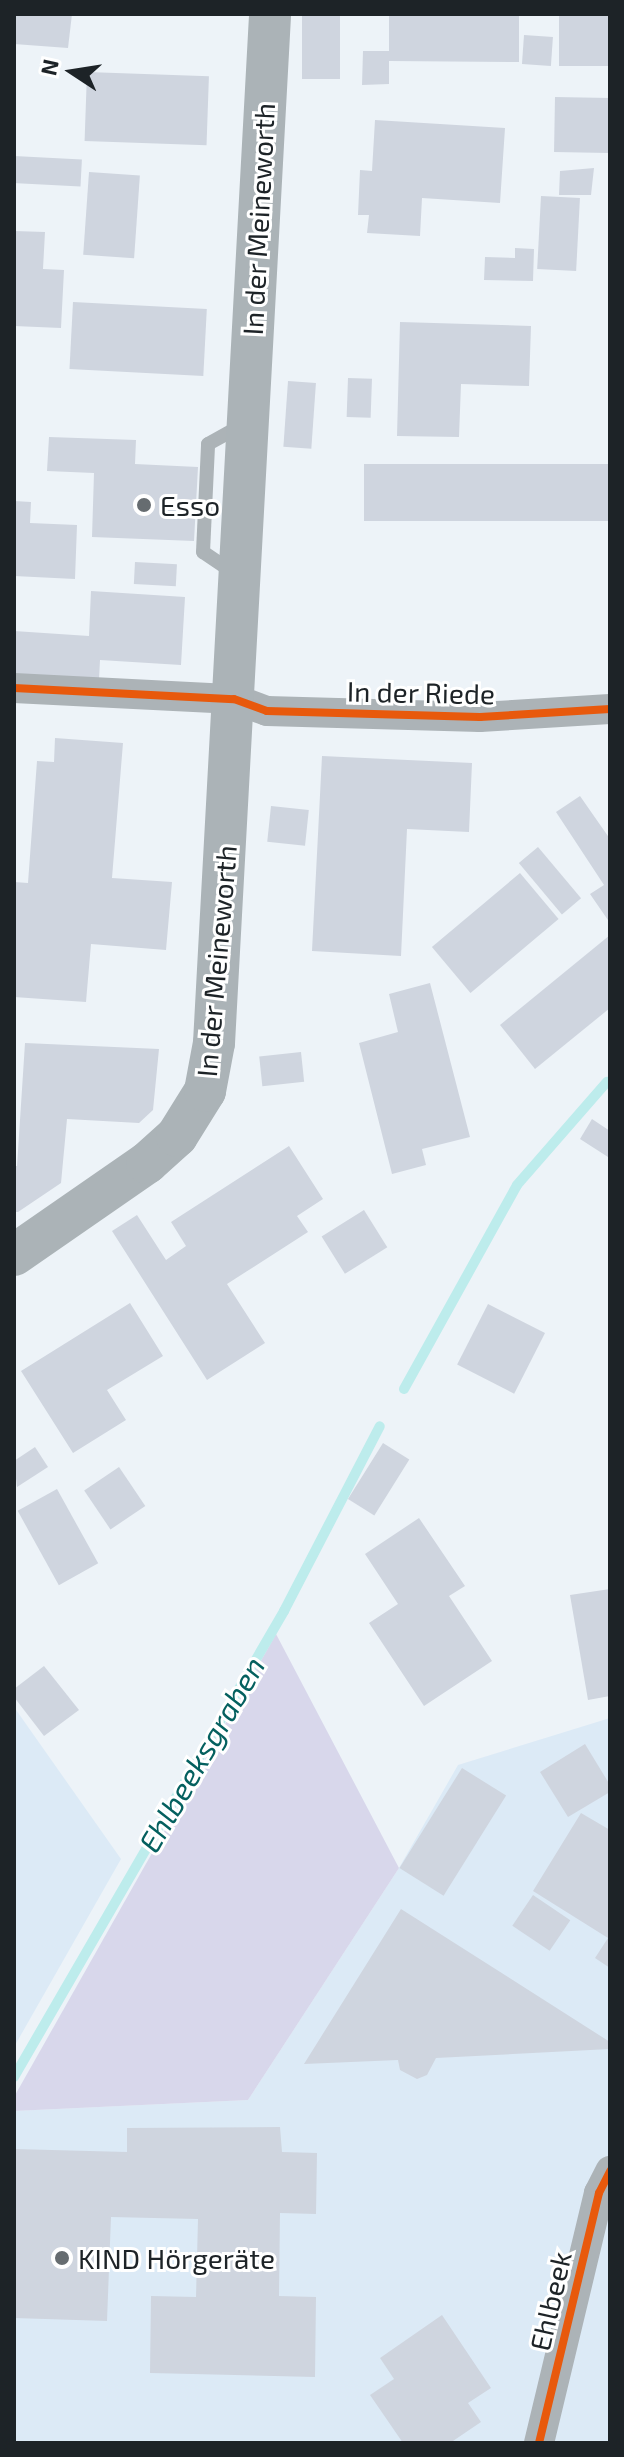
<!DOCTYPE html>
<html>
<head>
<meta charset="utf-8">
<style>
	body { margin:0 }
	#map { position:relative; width:624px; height:2457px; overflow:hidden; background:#edf3f8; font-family:"Exo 2",sans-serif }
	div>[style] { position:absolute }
	.built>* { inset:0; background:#dceaf6 }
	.green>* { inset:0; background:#d8d7eb }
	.stream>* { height:10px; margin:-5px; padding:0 5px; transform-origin:5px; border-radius:5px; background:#bdecec }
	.building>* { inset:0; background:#cfd5df; transform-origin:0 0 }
	.lane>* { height:14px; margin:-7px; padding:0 7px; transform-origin:7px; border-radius:7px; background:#acb3b7 }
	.street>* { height:30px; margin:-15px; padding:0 15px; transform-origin:15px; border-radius:15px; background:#acb3b7 }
	.secondary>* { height:42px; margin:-21px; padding:0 21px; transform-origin:21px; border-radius:21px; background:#abb3b7 }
	.cycleway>* { height:8px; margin:-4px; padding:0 4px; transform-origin:4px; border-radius:4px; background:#e8590c }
	.dots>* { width:22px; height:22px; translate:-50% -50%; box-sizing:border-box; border:4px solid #fff; border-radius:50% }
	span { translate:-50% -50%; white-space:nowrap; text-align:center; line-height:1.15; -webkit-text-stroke:6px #fff; paint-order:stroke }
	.street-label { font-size:28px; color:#1d2327 }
	.poi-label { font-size:28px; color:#1d2327 }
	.left { translate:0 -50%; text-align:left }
	.water-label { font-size:30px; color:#04605f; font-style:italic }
	.frame { position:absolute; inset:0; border:16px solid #1d2327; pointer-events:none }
	.north { position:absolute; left:32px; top:32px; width:80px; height:80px; -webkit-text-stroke:6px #fff; paint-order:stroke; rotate:282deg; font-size:22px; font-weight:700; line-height:32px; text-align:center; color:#1d2327 }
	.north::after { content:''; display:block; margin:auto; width:28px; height:36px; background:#1d2327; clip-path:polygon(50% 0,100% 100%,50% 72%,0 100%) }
</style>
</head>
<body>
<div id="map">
	<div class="built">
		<i style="clip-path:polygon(14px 1707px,121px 1859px,14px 2047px)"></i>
		<i style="clip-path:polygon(610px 1718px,610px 2443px,14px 2443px,14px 2111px,248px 2100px,399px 1868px,458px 1765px)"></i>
	</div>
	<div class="green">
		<i style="clip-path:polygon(276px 1634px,399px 1868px,248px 2100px,14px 2111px,14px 2097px)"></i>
	</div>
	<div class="stream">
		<i style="left:404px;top:1389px;width:233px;rotate:-61deg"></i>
		<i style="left:517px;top:1185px;width:137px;rotate:-48.9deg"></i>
		<i style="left:14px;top:2077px;width:539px;rotate:-59.91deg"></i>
		<i style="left:284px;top:1611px;width:208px;rotate:-62.6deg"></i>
	</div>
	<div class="building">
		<i style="clip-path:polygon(15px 14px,72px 14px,68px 48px,14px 44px)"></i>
		<i style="left:302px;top:14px;width:38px;height:65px"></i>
		<i style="clip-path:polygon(389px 14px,519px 14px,519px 62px,389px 61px,389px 84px,362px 85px,363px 51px,389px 51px)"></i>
		<i style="left:559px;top:14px;width:51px;height:52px"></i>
		<i style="left:524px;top:35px;width:29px;height:29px;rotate:4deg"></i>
		<i style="left:87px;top:72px;width:122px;height:69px;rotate:2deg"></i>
		<i style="left:555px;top:97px;width:55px;height:55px;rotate:1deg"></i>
		<i style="clip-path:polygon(375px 120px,505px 128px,500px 203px,422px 198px,420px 236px,367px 233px,369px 215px,358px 215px,360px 170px,372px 171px)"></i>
		<i style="left:14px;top:156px;width:68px;height:27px;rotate:3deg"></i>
		<i style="clip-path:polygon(594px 168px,591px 195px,559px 195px,560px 171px)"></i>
		<i style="left:89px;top:172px;width:51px;height:83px;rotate:4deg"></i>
		<i style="left:541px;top:196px;width:39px;height:73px;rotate:3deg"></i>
		<i style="clip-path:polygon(14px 231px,45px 232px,43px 269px,64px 270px,61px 328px,14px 326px)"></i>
		<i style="clip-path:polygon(515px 248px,534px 249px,533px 281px,484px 280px,485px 257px,515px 258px)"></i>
		<i style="left:73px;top:302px;width:134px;height:67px;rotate:3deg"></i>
		<i style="clip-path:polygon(400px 322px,531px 326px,529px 386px,461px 384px,459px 437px,397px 436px)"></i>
		<i style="left:348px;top:378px;width:24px;height:39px;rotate:2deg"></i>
		<i style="left:288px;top:381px;width:28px;height:66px;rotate:4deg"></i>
		<i style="clip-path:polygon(49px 437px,136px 440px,135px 464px,198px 467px,194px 541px,92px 537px,94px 473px,47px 471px)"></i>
		<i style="left:610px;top:464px;width:57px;height:246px;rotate:90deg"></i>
		<i style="clip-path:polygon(14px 501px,31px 502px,30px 523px,77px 525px,75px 579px,14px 576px)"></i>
		<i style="left:135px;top:562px;width:42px;height:22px;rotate:3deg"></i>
		<i style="clip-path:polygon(91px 591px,185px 597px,181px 665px,100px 660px,99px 680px,14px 675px,14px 631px,89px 636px)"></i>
		<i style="clip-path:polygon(55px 738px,123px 743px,112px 878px,172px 882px,166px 950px,91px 944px,86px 1002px,14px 997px,14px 882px,28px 883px,37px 761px,54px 762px)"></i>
		<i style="clip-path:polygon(322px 756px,472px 763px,469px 832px,407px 829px,401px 956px,312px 951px)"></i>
		<i style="clip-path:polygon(580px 796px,610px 839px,610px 923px,590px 894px,604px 885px,556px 812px)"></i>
		<i style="left:271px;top:806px;width:38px;height:36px;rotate:6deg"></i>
		<i style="left:538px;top:847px;width:67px;height:25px;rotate:50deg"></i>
		<i style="left:520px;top:873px;width:60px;height:115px;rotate:50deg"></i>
		<i style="clip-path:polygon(610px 935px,610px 1008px,535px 1069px,500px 1025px)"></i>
		<i style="clip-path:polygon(430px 983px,470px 1137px,422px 1149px,426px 1165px,392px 1174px,359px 1043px,398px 1032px,389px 994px)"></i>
		<i style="clip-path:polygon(25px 1043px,159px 1049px,153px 1110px,139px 1123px,67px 1119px,61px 1183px,18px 1212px,14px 1212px,14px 1166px,17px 1166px)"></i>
		<i style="left:301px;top:1052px;width:30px;height:42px;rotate:84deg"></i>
		<i style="clip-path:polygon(592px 1119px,610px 1131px,608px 1157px,580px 1139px)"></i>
		<i style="clip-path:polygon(289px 1146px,323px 1199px,297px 1216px,308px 1232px,227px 1284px,265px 1343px,207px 1380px,112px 1231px,137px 1215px,166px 1260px,186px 1246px,171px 1222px)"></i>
		<i style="left:364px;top:1210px;width:44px;height:50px;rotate:58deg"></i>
		<i style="clip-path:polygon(130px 1303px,163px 1356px,107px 1390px,126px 1420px,73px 1453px,21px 1371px)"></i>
		<i style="left:488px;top:1304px;width:64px;height:68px;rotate:27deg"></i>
		<i style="left:383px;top:1443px;width:31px;height:66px;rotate:32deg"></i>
		<i style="clip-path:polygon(35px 1447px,48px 1467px,17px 1487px,14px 1461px)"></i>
		<i style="left:119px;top:1467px;width:47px;height:42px;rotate:56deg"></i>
		<i style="left:57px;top:1489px;width:85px;height:45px;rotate:61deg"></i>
		<i style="clip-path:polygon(419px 1518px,465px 1586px,449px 1596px,492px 1661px,424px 1706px,369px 1623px,398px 1604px,365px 1554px)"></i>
		<i style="clip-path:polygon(610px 1589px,610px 1696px,588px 1700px,570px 1595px)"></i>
		<i style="clip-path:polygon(44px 1666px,79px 1710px,44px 1736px,14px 1697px,14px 1689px)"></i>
		<i style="clip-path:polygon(585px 1744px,610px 1785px,610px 1792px,568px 1817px,540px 1772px)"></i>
		<i style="left:462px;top:1768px;width:52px;height:118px;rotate:32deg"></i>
		<i style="clip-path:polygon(581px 1813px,610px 1830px,610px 1968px,595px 1958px,608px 1938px,533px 1891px)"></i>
		<i style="left:533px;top:1895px;width:45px;height:37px;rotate:34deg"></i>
		<i style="clip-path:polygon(401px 1909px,610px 2042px,610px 2049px,436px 2058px,427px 2075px,417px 2079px,400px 2070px,398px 2060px,304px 2064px)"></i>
		<i style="clip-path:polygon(280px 2127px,282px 2152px,317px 2153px,316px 2214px,280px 2213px,279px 2296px,316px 2297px,315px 2377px,150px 2373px,151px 2296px,196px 2297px,198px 2219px,111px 2217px,107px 2321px,14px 2318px,14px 2149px,127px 2152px,127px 2128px)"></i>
		<i style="clip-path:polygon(442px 2315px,491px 2388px,468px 2403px,481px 2422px,450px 2443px,403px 2443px,370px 2395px,394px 2379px,380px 2358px)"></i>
	</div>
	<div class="lane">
		<i style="left:234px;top:573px;width:37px;rotate:-146deg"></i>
		<i style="left:203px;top:552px;width:108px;rotate:-87.3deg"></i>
		<i style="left:208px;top:444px;width:38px;rotate:-29deg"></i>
	</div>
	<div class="street">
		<i style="left:14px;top:688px;width:220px;rotate:2.9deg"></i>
		<i style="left:234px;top:699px;width:35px;rotate:20deg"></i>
		<i style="left:267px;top:711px;width:213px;rotate:1.6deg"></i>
		<i style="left:480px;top:717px;width:130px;rotate:-3.5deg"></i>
		<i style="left:539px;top:2443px;width:257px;rotate:-76.5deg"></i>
		<i style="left:599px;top:2193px;width:25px;rotate:-63deg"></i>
	</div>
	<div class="secondary">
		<i style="left:14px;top:1255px;width:162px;rotate:-34.7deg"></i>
		<i style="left:147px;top:1163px;width:40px;rotate:-42deg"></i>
		<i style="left:177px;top:1136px;width:53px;rotate:-58.1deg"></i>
		<i style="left:205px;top:1091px;width:49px;rotate:-79.4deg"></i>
		<i style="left:214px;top:1043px;width:1031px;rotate:-86.88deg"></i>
	</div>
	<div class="cycleway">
		<i style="left:14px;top:688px;width:220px;rotate:2.9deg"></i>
		<i style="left:234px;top:699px;width:35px;rotate:20deg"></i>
		<i style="left:267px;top:711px;width:213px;rotate:1.6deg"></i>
		<i style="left:480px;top:717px;width:130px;rotate:-3.5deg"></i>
		<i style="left:539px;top:2443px;width:257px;rotate:-76.5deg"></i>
		<i style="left:599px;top:2193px;width:25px;rotate:-63deg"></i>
	</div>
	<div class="dots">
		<i style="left:144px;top:505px;background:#666c70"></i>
		<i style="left:62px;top:2258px;background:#666c70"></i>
	</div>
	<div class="street-label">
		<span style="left:258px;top:219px;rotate:-87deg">In der Meineworth</span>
		<span style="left:421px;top:692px;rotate:1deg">In der Riede</span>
		<span style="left:216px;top:961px;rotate:-85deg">In der Meineworth</span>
		<span style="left:550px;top:2301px;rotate:-77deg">Ehlbeek</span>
	</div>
	<div class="poi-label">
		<span class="left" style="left:160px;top:505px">Esso</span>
		<span class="left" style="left:78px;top:2258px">KIND Hörgeräte</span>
	</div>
	<div class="water-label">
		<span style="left:201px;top:1754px;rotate:-60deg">Ehlbeeksgraben</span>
	</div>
	<div class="frame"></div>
	<div class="north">N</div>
</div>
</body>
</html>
